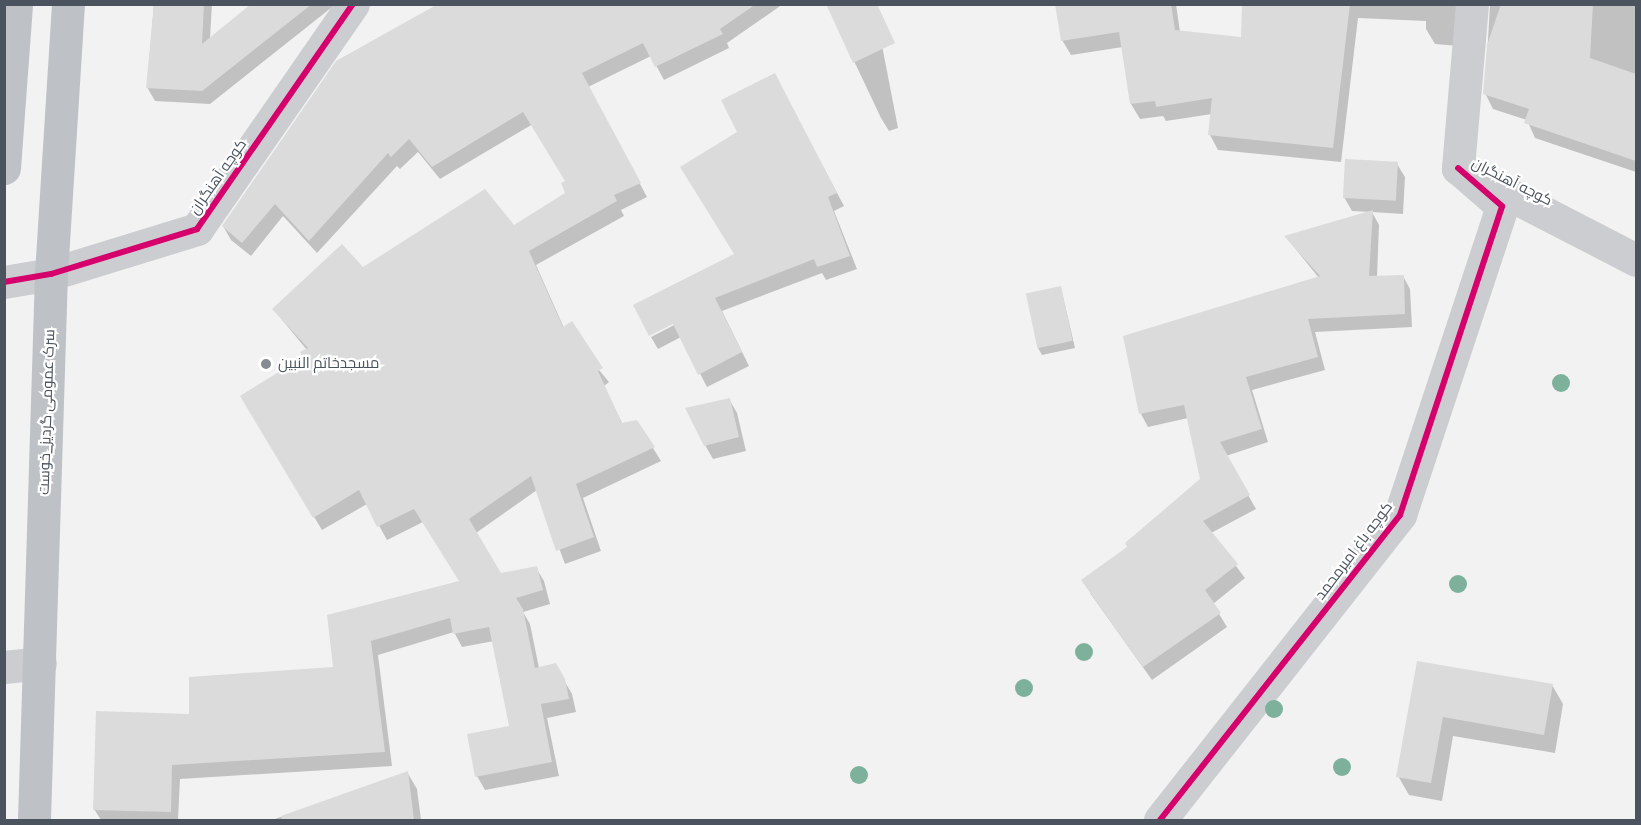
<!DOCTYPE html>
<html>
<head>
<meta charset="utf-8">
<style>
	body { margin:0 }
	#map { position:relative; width:1641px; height:825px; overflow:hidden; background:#f2f2f2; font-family:Signika,Cairo,sans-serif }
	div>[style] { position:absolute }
	.shadow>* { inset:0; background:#0003 }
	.building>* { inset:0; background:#dbdbdc; transform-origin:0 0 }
	.minor>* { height:33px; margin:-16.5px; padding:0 16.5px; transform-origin:16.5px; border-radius:16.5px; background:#cccdd0 }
	.highway>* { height:33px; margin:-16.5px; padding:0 16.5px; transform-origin:16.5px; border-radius:16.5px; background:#bec2c6 }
	.cycleway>* { height:6px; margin:-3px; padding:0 3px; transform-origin:3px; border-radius:3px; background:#d6006c }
	.trees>* { width:18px; height:18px; margin:-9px; border-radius:50%; background:#7db19b }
	.dots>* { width:16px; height:16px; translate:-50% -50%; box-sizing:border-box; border:3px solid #fff; border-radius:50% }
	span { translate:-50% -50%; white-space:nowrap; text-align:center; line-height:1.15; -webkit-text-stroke:4.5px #fff; paint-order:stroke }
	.street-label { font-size:15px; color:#4a535e }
	.poi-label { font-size:15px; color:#4a535e }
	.left { translate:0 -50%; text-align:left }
	.frame { position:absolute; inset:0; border:6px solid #4a535e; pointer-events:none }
</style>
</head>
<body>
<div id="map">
	<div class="shadow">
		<i style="clip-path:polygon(154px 4px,212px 4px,210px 39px,254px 4px,336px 4px,210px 104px,155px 101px,147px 87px)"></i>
		<i style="clip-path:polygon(439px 4px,783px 4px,727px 43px,729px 48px,664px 80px,651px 56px,588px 87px,647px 197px,621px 210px,624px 216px,536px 265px,564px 328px,609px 382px,604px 386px,623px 425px,653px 448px,661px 461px,583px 498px,601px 551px,565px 564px,537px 490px,476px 533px,501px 575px,536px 568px,544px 581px,550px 604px,523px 612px,530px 624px,539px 668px,555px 665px,572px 694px,576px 712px,547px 718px,559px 776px,485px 790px,477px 776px,511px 727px,494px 641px,462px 647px,454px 632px,378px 655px,392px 766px,180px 779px,178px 820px,101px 820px,94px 809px,191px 715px,335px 669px,329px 617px,461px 582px,423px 522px,387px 540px,367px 504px,322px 530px,242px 397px,305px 358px,307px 350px,274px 310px,363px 269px,514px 227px,567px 193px,567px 182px,533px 124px,440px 179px,418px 152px,400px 169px,397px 166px,317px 253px,283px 216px,251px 256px,231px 240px,223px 226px)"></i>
		<i style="clip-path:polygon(827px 4px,874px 4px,898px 128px,889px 131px,881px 118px)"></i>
		<i style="clip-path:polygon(1057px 4px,1176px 4px,1180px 32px,1243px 39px,1244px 4px,1474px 4px,1459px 46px,1435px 44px,1426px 29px,1426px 21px,1358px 18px,1341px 162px,1218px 150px,1210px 135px,1212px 114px,1166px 121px,1163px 116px,1140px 119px,1131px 104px,1123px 47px,1071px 55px,1062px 40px)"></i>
		<i style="clip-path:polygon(1490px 4px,1636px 4px,1636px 172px,1535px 138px,1527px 120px,1493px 109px,1485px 93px)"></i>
		<i style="clip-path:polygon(782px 89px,844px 206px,834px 211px,857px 269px,826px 280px,822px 273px,722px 311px,749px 366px,707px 387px,681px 337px,658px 349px,651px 337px,680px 322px,735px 255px,739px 132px)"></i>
		<i style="clip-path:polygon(1397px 164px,1405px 177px,1403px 214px,1372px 212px,1379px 225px,1377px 277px,1403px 276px,1410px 289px,1412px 327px,1315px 332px,1325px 370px,1252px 390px,1268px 442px,1226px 456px,1256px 509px,1211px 533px,1245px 578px,1213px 604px,1227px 627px,1152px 680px,1090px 593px,1129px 547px,1201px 480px,1188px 418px,1148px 427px,1141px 414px,1319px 278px,1286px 237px,1371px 212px,1352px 211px,1344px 197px)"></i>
		<i style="clip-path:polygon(1061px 288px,1075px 348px,1042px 355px,1038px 348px)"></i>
		<i style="clip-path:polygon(729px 399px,737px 413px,746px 451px,713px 459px,705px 445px)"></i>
		<i style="clip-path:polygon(1418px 662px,1552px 685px,1563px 704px,1555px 753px,1453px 736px,1442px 801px,1409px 795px,1398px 776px)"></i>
		<i style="clip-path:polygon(407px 772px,417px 789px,421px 820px,272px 820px)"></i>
	</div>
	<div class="building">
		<i style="clip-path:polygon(154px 4px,204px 4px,202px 44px,251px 4px,312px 4px,202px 91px,146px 88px)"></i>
		<i style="clip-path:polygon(438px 4px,756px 4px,720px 29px,723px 34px,655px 67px,643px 43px,582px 73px,641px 183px,614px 195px,617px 201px,529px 251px,563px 327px,572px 321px,603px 368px,598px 371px,622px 423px,637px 420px,655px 447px,576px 484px,594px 537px,556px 551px,531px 476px,469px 519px,501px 573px,537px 566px,543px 590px,516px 598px,523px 609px,535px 668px,556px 663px,565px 679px,569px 699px,541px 704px,552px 762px,475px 777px,467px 734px,509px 726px,489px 627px,453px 634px,450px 618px,371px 641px,385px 752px,172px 765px,171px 812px,93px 810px,96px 711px,189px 714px,189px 677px,333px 667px,327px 615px,459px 581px,414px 509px,377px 527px,359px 490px,313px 518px,240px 396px,303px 357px,300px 352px,308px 348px,272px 309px,342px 244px,363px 267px,485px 189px,514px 225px,565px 193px,561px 183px,565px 181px,523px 112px,432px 167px,409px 139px,391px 157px,388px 153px,309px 241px,275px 204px,242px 243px,222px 226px,336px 61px)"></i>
		<i style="clip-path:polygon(826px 4px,877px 4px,895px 43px,853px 63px)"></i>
		<i style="clip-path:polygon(1055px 4px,1171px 4px,1175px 30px,1241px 37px,1242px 4px,1350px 4px,1333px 148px,1208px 135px,1212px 98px,1156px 107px,1155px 101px,1130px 104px,1119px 32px,1061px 41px)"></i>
		<i style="clip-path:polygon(1501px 4px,1593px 4px,1590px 58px,1636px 74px,1636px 161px,1524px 123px,1529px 109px,1483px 94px,1487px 45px)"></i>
		<i style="clip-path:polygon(775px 73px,837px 193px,828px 197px,850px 256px,817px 267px,814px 259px,715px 298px,742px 352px,698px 375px,673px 324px,649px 336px,633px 305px,734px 254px,680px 167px,737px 132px,721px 100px)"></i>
		<i style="left:1345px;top:159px;width:53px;height:39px;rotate:3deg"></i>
		<i style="clip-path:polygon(1373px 210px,1369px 276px,1404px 275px,1405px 314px,1308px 319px,1318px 357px,1246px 377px,1262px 429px,1220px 442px,1250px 495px,1203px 521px,1238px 564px,1205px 590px,1221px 613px,1143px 667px,1081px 580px,1127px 547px,1125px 543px,1200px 479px,1184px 405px,1139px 414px,1123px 336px,1320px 276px,1284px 236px)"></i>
		<i style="left:1061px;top:286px;width:56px;height:36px;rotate:78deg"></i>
		<i style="clip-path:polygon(730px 398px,739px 437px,704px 446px,685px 408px)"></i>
		<i style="clip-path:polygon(1417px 661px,1553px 684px,1544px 735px,1443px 717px,1431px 783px,1396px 777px)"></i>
		<i style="clip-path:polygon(408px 771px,414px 820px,282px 820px,281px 816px)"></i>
	</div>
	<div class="minor">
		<i style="left:1472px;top:4px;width:165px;rotate:94.9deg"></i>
		<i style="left:1458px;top:168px;width:200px;rotate:27.3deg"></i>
		<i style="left:4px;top:282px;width:48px;rotate:-9.7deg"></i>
		<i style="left:51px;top:274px;width:153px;rotate:-17.1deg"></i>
		<i style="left:197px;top:229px;width:274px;rotate:-55.3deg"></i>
		<i style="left:4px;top:667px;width:36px;rotate:-6deg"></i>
		<i style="left:1160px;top:820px;width:388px;rotate:-51.8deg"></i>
		<i style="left:1400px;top:515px;width:325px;rotate:-71.7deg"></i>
		<i style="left:1502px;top:206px;width:58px;rotate:-139.2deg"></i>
	</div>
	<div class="highway">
		<i style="left:4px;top:168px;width:164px;rotate:-85.8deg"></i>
		<i style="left:34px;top:820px;width:546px;rotate:-88.22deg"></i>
		<i style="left:51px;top:274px;width:271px;rotate:-86.4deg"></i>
	</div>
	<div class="cycleway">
		<i style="left:4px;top:282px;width:48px;rotate:-9.7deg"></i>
		<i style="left:51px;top:274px;width:153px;rotate:-17.1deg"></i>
		<i style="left:197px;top:229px;width:274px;rotate:-55.3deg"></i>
		<i style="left:1160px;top:820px;width:388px;rotate:-51.8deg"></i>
		<i style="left:1400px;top:515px;width:325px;rotate:-71.7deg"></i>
		<i style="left:1502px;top:206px;width:58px;rotate:-139.2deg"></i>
	</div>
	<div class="trees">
		<i style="left:1561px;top:383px"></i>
		<i style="left:1458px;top:584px"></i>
		<i style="left:1084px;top:652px"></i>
		<i style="left:1024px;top:688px"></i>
		<i style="left:1274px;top:709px"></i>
		<i style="left:1342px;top:767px"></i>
		<i style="left:859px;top:775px"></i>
	</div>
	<div class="dots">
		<i style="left:266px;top:364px;background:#858b92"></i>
	</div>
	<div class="street-label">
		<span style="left:218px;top:177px;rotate:-55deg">کوچه آهنگران</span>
		<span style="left:1512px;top:182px;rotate:27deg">کوچه آهنگران</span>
		<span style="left:47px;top:412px;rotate:-88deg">سرک عمومی گردیز_خوست</span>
		<span style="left:1354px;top:551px;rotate:-53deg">کوچه باغ امیرمحمد</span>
	</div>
	<div class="poi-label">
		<span class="left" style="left:278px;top:364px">مسجدخاتم النبین</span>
	</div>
	<div class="frame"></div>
</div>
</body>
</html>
